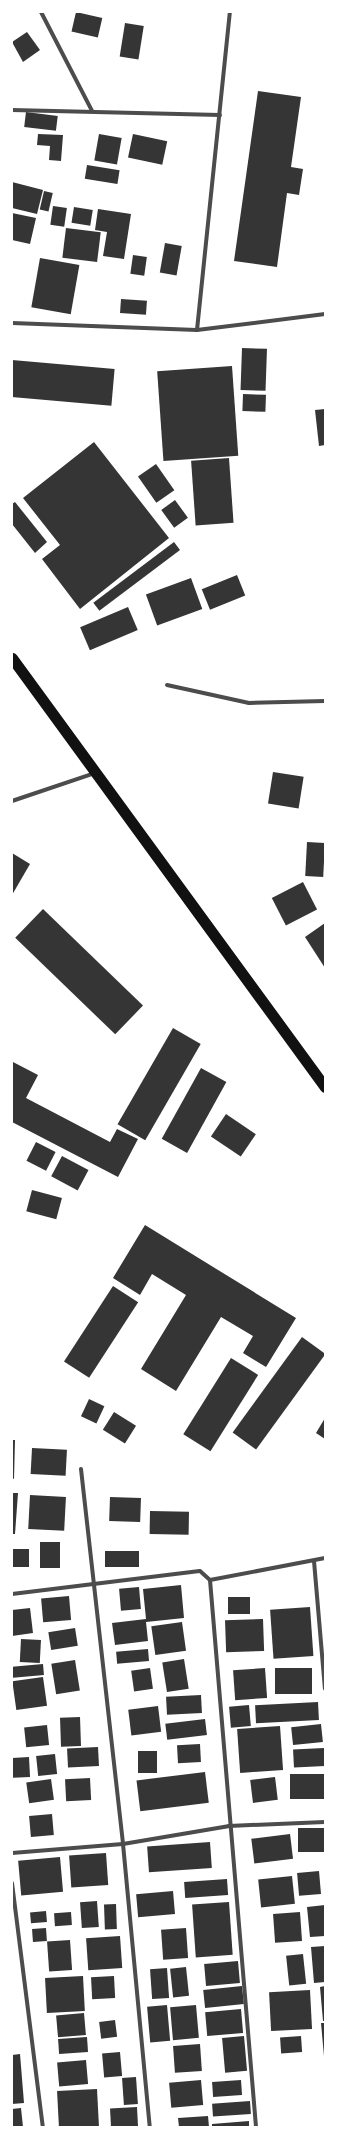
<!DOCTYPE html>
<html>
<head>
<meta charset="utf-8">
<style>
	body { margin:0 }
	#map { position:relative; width:337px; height:2139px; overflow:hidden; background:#fff; font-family:Jost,sans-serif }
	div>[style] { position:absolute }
	.building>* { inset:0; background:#353535; transform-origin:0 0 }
	.minor>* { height:4px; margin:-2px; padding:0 2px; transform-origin:2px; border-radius:2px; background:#4c4c4c }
	.trunk>* { height:11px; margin:-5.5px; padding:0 5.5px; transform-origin:5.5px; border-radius:5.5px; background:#111 }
	span { translate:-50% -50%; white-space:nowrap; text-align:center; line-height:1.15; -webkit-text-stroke:3px #fff; paint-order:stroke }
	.frame { position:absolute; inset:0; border:13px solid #fff; pointer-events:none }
</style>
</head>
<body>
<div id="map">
	<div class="building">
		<i style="left:76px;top:12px;width:27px;height:20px;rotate:13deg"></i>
		<i style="left:125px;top:23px;width:19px;height:34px;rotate:9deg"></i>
		<i style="clip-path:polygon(27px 32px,40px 50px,23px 62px,12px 42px)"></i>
		<i style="clip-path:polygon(258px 91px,301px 97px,291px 167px,303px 169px,299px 195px,287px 193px,277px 267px,234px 261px)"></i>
		<i style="left:26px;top:112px;width:32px;height:15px;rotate:7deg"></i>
		<i style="clip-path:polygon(38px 134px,63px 135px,61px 161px,49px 160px,50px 146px,37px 145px)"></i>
		<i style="left:99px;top:134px;width:23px;height:27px;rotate:10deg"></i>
		<i style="left:133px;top:134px;width:35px;height:24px;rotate:12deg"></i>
		<i style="left:87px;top:165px;width:33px;height:14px;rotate:9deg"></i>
		<i style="clip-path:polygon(12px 182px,43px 190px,37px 214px,12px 208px)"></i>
		<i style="left:44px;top:191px;width:9px;height:19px;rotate:13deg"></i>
		<i style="left:53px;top:206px;width:14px;height:19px;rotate:8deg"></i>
		<i style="left:74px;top:207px;width:19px;height:16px;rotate:9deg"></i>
		<i style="clip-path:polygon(98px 209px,131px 214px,124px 259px,103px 256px,107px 232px,95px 230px)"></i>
		<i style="clip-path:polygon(12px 213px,36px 218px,30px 244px,12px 240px)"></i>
		<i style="left:66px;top:228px;width:35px;height:30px;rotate:7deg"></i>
		<i style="left:165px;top:243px;width:17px;height:30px;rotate:10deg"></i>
		<i style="left:133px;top:255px;width:14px;height:19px;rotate:8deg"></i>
		<i style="left:40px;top:258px;width:40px;height:50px;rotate:10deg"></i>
		<i style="left:121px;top:299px;width:26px;height:14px;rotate:4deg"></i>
		<i style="left:242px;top:348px;width:25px;height:42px;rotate:2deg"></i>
		<i style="left:12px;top:360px;width:103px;height:37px;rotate:5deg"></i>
		<i style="left:232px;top:366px;width:90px;height:75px;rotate:86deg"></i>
		<i style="left:243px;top:394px;width:23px;height:17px;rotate:2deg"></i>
		<i style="clip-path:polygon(325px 409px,325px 445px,319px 446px,315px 410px)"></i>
		<i style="clip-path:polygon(94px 442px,169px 538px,80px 609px,42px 559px,60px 545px,23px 498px)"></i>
		<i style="left:229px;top:458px;width:65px;height:38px;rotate:86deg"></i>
		<i style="left:156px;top:464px;width:32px;height:22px;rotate:55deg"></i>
		<i style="left:175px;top:500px;width:22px;height:17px;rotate:54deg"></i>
		<i style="clip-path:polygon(15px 502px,47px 542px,35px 553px,12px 524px,12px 504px)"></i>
		<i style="left:174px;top:542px;width:10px;height:101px;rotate:53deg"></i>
		<i style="left:237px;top:575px;width:22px;height:38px;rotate:68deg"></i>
		<i style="left:191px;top:578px;width:33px;height:48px;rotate:70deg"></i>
		<i style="left:128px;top:607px;width:25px;height:52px;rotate:67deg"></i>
		<i style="left:273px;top:772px;width:31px;height:32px;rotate:9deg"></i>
		<i style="left:307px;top:842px;width:18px;height:34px;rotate:3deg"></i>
		<i style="clip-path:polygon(12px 853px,30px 864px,12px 895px)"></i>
		<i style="left:303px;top:882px;width:31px;height:35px;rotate:63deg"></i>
		<i style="left:43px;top:909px;width:139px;height:40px;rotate:44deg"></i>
		<i style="clip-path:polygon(325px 923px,325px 968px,305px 937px)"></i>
		<i style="left:173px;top:1028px;width:32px;height:111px;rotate:30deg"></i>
		<i style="clip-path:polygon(13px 1062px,38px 1075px,26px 1098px,110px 1142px,117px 1129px,138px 1139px,118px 1177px,12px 1122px)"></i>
		<i style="left:201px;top:1068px;width:29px;height:81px;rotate:29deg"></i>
		<i style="left:226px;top:1114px;width:36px;height:27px;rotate:34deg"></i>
		<i style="left:36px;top:1142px;width:22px;height:21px;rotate:27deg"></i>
		<i style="left:62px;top:1156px;width:30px;height:23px;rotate:28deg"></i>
		<i style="left:32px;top:1190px;width:31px;height:22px;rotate:15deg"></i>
		<i style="clip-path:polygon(145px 1225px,296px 1318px,266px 1367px,243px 1353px,253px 1336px,221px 1317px,176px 1391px,141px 1369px,186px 1295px,152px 1274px,140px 1295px,113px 1278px)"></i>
		<i style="left:113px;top:1286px;width:30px;height:90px;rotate:33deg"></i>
		<i style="left:302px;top:1337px;width:29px;height:118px;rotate:36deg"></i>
		<i style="left:231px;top:1358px;width:32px;height:90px;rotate:32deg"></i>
		<i style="left:89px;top:1399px;width:17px;height:19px;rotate:25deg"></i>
		<i style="left:114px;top:1412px;width:26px;height:21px;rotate:32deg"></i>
		<i style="clip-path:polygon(325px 1418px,325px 1439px,316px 1433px)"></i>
		<i style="clip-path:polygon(12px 1440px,15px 1440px,14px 1479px,12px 1478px)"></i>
		<i style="left:32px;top:1448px;width:35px;height:26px;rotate:3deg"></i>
		<i style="clip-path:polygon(12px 1493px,18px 1493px,15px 1534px,12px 1534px)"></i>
		<i style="left:30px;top:1495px;width:36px;height:34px;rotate:3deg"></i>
		<i style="left:110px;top:1497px;width:31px;height:24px;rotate:2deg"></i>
		<i style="left:150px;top:1511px;width:39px;height:23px;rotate:1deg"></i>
		<i style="left:40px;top:1542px;width:20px;height:26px"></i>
		<i style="left:12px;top:1549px;width:17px;height:18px"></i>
		<i style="left:105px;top:1551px;width:34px;height:16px"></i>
		<i style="clip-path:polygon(181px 1585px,184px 1618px,146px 1622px,148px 1641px,115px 1645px,112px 1623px,146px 1619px,143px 1589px)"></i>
		<i style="left:139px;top:1587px;width:22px;height:20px;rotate:85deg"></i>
		<i style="left:69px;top:1596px;width:24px;height:28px;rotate:85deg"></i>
		<i style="left:250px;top:1597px;width:17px;height:22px;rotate:90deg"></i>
		<i style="left:310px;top:1607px;width:49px;height:40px;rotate:86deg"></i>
		<i style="clip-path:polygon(30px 1608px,33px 1633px,12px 1636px,12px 1610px)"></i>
		<i style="left:263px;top:1619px;width:32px;height:38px;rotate:88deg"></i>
		<i style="left:182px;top:1622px;width:29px;height:31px;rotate:82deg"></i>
		<i style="left:75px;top:1628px;width:18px;height:27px;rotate:81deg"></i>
		<i style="left:21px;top:1639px;width:20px;height:23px;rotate:3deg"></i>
		<i style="left:148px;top:1649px;width:12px;height:32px;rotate:85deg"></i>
		<i style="left:184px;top:1659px;width:30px;height:22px;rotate:81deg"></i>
		<i style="left:75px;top:1660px;width:31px;height:24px;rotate:81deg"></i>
		<i style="left:43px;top:1664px;width:11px;height:31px;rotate:85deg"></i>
		<i style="left:150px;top:1668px;width:21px;height:19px;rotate:82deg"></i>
		<i style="left:265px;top:1668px;width:30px;height:32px;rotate:86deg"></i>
		<i style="left:275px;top:1668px;width:37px;height:26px"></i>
		<i style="left:43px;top:1677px;width:29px;height:31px;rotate:82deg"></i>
		<i style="left:201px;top:1695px;width:18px;height:35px;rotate:87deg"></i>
		<i style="left:318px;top:1702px;width:18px;height:63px;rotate:87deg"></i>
		<i style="left:249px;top:1705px;width:21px;height:20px;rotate:85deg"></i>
		<i style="left:158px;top:1706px;width:26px;height:30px;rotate:83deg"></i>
		<i style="left:80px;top:1717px;width:29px;height:20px;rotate:88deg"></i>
		<i style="left:205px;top:1719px;width:16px;height:40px;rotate:83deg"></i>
		<i style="left:321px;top:1724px;width:18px;height:30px;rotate:84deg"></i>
		<i style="left:47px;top:1725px;width:20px;height:23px;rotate:84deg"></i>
		<i style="left:280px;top:1726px;width:44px;height:43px;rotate:86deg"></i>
		<i style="left:200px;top:1744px;width:18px;height:23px;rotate:87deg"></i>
		<i style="left:98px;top:1747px;width:19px;height:31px;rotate:87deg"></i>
		<i style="left:324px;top:1748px;width:18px;height:31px;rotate:87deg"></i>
		<i style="left:138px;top:1751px;width:19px;height:22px"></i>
		<i style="left:55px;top:1754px;width:20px;height:19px;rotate:84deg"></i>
		<i style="left:29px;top:1757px;width:20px;height:17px;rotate:87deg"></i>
		<i style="left:205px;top:1772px;width:31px;height:69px;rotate:83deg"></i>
		<i style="left:325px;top:1774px;width:25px;height:35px;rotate:90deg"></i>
		<i style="left:275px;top:1777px;width:23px;height:25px;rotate:83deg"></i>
		<i style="left:90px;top:1778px;width:22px;height:25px;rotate:87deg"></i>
		<i style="left:51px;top:1779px;width:21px;height:25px;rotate:82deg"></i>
		<i style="left:52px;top:1814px;width:21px;height:23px;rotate:85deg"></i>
		<i style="left:325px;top:1828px;width:24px;height:27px;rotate:90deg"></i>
		<i style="left:290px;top:1834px;width:25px;height:39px;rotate:83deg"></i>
		<i style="left:210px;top:1842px;width:26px;height:63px;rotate:86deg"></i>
		<i style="left:106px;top:1853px;width:32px;height:37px;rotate:86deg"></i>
		<i style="left:60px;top:1857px;width:35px;height:42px;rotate:85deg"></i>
		<i style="left:319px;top:1871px;width:23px;height:22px;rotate:85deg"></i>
		<i style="left:292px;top:1876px;width:28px;height:34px;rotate:84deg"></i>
		<i style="left:227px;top:1879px;width:16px;height:43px;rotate:86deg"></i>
		<i style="left:173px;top:1891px;width:23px;height:37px;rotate:85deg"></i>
		<i style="left:97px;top:1901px;width:26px;height:17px;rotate:86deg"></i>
		<i style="left:229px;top:1902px;width:53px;height:37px;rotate:86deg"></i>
		<i style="left:116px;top:1904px;width:25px;height:12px;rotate:88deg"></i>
		<i style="clip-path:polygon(325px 1905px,325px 1936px,310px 1937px,307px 1907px)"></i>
		<i style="left:46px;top:1911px;width:11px;height:16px;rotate:85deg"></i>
		<i style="left:71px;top:1912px;width:13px;height:17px;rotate:86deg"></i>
		<i style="left:300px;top:1912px;width:29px;height:27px;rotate:86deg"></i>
		<i style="left:46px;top:1928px;width:13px;height:14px;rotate:86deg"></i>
		<i style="left:186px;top:1928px;width:30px;height:25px;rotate:86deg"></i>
		<i style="left:120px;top:1936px;width:32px;height:34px;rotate:86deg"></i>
		<i style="left:70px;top:1940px;width:30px;height:23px;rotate:86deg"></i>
		<i style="clip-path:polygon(325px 1946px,325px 1982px,314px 1983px,311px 1947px)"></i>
		<i style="left:303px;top:1954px;width:30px;height:17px;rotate:84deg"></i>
		<i style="left:238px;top:1961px;width:22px;height:34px;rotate:85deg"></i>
		<i style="left:186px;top:1967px;width:29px;height:16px;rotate:84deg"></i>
		<i style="left:167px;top:1968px;width:30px;height:17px;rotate:86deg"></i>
		<i style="left:83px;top:1976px;width:35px;height:38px;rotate:87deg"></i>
		<i style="left:114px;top:1976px;width:22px;height:23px;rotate:87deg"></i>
		<i style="left:242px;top:1986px;width:18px;height:39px;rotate:84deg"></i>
		<i style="clip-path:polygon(325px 1986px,325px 2021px,323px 2021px,320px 1987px)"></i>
		<i style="left:310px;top:1990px;width:39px;height:41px;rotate:87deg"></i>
		<i style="left:167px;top:2005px;width:36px;height:20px;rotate:85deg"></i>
		<i style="left:196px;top:2005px;width:33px;height:26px;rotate:85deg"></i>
		<i style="left:241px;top:2009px;width:24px;height:36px;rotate:85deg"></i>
		<i style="left:84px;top:2013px;width:22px;height:28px;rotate:85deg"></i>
		<i style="left:115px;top:2020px;width:17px;height:16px;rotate:83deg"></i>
		<i style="clip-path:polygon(321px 2023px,325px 2023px,325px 2056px,324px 2056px)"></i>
		<i style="left:244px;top:2036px;width:35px;height:22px;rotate:85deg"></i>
		<i style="left:301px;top:2036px;width:16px;height:21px;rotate:86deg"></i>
		<i style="left:87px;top:2037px;width:15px;height:29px;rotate:86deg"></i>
		<i style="left:200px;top:2044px;width:27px;height:27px;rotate:86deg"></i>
		<i style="left:120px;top:2052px;width:24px;height:18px;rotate:85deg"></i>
		<i style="clip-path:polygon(20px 2054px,24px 2103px,12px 2104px,12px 2055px)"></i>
		<i style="left:86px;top:2060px;width:24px;height:29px;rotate:85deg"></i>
		<i style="left:136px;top:2077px;width:27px;height:14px;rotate:86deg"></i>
		<i style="left:201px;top:2080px;width:25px;height:32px;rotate:85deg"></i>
		<i style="left:241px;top:2080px;width:15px;height:29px;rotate:86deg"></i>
		<i style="left:97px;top:2089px;width:38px;height:40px;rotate:87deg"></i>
		<i style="left:250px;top:2101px;width:13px;height:38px;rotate:86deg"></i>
		<i style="left:137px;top:2107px;width:20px;height:27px;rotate:87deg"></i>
		<i style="clip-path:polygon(21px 2108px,23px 2127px,12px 2127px,12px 2109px)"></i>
		<i style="clip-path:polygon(208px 2116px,209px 2127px,179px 2127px,178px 2118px)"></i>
		<i style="clip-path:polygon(249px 2121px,249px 2127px,212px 2127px,212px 2124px)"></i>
	</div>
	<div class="minor">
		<i style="left:41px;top:12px;width:111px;rotate:62.7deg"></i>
		<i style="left:12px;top:110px;width:208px;rotate:1.4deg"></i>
		<i style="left:12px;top:323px;width:185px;rotate:2.2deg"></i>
		<i style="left:197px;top:330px;width:129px;rotate:-7.1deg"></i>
		<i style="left:197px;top:330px;width:320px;rotate:-84.1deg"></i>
		<i style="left:167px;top:685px;width:84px;rotate:12.4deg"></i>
		<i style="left:249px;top:703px;width:76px;rotate:-1.5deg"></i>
		<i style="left:12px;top:801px;width:88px;rotate:-18.6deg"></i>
		<i style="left:81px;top:1469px;width:377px;rotate:83.6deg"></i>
		<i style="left:123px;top:1844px;width:284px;rotate:84.6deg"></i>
		<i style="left:314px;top:1561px;width:128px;rotate:85.1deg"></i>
		<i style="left:210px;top:1580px;width:549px;rotate:85.19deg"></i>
		<i style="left:12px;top:1594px;width:189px;rotate:-7deg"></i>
		<i style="left:200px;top:1571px;width:13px;rotate:42deg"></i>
		<i style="left:210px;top:1580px;width:117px;rotate:-10.8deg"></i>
		<i style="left:12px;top:1853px;width:111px;rotate:-4.6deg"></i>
		<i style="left:123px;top:1844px;width:108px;rotate:-9.6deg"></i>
		<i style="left:229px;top:1826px;width:96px;rotate:-2.4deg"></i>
		<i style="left:12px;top:1883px;width:246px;rotate:82.8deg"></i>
	</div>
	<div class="trunk">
		<i style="left:12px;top:658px;width:531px;rotate:53.89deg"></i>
	</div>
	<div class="frame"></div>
</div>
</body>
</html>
